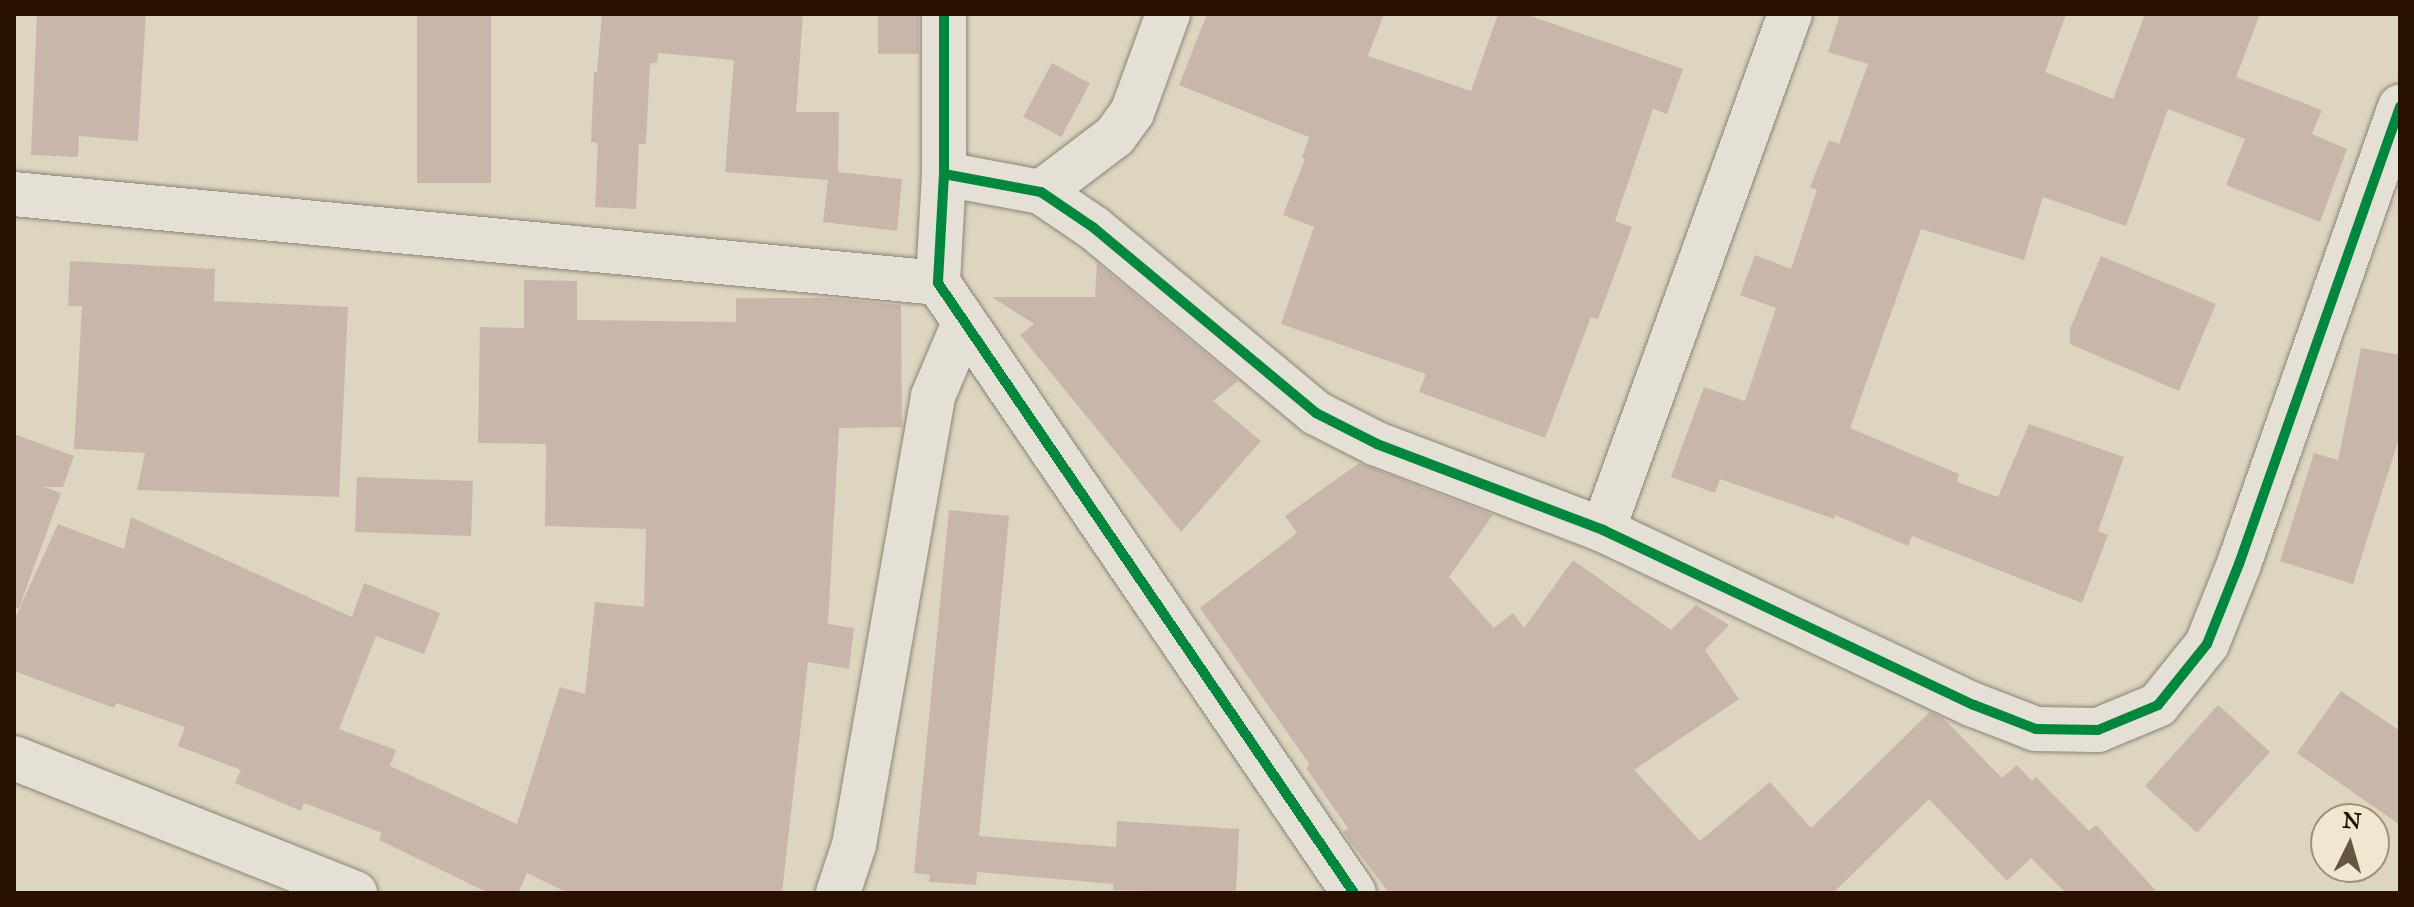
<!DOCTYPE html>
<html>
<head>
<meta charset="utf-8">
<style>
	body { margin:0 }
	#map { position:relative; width:2414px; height:907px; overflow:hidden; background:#ddd5c0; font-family:"IM FELL Great Primer",serif }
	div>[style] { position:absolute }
	.building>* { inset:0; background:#c9b6ab; transform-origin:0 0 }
	.roads { filter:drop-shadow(0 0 2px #8c8577) drop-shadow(0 0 2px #8c8577) }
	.street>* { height:44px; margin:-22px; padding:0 22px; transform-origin:22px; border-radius:22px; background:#e5e0d5 }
	.cycleway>* { height:10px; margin:-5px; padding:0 5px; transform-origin:5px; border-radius:5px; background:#00873e }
	span { translate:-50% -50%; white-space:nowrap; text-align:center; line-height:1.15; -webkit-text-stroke:7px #f1e7ce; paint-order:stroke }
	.frame { position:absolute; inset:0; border:16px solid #281002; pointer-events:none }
	.north { position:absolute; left:2310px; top:803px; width:80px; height:80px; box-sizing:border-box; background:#f1e7ce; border:2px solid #a1917c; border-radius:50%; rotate:5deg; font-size:22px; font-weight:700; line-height:32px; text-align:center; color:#281002 }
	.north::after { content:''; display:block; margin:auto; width:28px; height:36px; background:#675544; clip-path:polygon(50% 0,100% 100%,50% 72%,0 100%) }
</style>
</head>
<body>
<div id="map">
	<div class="building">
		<i style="clip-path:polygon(37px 14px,146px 14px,138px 141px,79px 136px,78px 157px,31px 155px)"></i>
		<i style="left:417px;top:14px;width:74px;height:169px"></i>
		<i style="clip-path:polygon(602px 14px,803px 14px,796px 112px,839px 112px,838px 172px,902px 179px,897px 231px,823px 222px,828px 180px,725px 172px,734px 60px,658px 53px,657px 63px,650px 63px,646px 144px,639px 144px,636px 209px,595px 207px,598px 143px,591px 142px,594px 72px,597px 72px)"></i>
		<i style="left:878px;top:14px;width:41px;height:40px"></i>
		<i style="clip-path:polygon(1207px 14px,1384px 14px,1368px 56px,1471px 91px,1498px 14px,1525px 14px,1683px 69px,1667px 114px,1653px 109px,1615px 221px,1632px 227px,1598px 319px,1591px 317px,1545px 438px,1419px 392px,1426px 374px,1281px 324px,1314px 227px,1283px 215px,1305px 159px,1302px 158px,1309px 137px,1179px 85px)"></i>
		<i style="clip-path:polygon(1840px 14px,2066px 14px,2045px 72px,2113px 99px,2145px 14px,2260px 14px,2236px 77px,2322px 110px,2312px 134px,2347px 149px,2320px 222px,2226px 185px,2245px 139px,2168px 109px,2126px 226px,2043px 197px,2024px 260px,1921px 229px,1850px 428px,1959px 474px,1957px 482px,1998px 497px,2029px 424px,2124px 457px,2098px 531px,2108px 535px,2082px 603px,1912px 536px,1908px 546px,1835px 515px,1834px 519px,1720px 479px,1715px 493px,1671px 477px,1704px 387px,1745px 401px,1776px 308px,1740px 295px,1755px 255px,1791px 269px,1817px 190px,1810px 187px,1829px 140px,1839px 144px,1868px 64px,1828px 52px)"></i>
		<i style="left:1052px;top:63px;width:43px;height:61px;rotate:28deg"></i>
		<i style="clip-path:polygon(2101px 256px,2216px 304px,2179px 391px,2070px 344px,2070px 329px)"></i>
		<i style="clip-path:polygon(70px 261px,215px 269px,214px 301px,348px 307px,339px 497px,137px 490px,145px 453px,74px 449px,82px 306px,68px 306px)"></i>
		<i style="clip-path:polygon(1097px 263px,1235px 378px,1238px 381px,1213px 401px,1261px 441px,1181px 532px,1020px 335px,1034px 324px,992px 297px,1095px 297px)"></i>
		<i style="clip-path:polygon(524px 280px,577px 281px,577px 320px,736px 322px,736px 298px,828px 298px,901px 305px,902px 427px,839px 428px,828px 624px,854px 628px,849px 669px,808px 662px,782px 893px,568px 893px,527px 873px,518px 893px,489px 893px,379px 840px,382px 833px,304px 803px,301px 811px,235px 783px,241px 770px,178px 746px,185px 727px,116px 703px,114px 708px,14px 671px,14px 620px,58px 524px,124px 549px,131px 517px,352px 617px,364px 583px,440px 613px,424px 654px,376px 636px,339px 729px,396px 750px,390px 766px,517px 824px,560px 687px,585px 694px,595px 602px,644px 607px,646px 529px,545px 526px,546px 444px,478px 443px,480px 327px,524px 328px)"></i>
		<i style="clip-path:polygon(2361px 348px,2400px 355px,2400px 435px,2353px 584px,2280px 561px,2314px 453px,2338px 460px)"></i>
		<i style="clip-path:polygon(14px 434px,74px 456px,63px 487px,44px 487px,61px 493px,19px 608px,14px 608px)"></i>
		<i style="clip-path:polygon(1359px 463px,1493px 515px,1449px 577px,1494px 628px,1513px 613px,1524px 628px,1573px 560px,1671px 630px,1696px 605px,1729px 625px,1705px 650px,1739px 699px,1634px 770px,1700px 841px,1770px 782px,1811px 828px,1930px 712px,1943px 718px,2002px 778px,2017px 765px,2032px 781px,2036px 777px,2089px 831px,2096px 825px,2158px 893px,2066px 893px,2031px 858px,2007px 881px,1929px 799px,1833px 893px,1389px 893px,1343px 832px,1348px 828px,1306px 768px,1310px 765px,1200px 608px,1297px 533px,1285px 516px)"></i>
		<i style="left:357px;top:477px;width:116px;height:55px;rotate:2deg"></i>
		<i style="clip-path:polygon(949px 510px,1009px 516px,979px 836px,1116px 847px,1117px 821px,1239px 829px,1236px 893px,1113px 890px,1113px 884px,977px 872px,976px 885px,929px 882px,930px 875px,914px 873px)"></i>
		<i style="clip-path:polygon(2341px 691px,2400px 731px,2400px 825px,2297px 753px)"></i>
		<i style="left:2218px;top:705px;width:70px;height:109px;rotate:42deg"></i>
	</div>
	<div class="roads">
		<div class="street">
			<i style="left:944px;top:14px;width:160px;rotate:90deg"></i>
			<i style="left:944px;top:174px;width:109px;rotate:93.2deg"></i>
			<i style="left:938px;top:283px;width:738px;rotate:55.71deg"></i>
			<i style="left:944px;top:174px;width:99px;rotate:10.5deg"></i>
			<i style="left:1041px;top:192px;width:64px;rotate:34.2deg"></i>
			<i style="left:1094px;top:228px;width:289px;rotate:39.8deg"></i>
			<i style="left:1316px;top:413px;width:68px;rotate:26.9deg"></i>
			<i style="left:1377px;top:444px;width:242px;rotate:20.8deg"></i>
			<i style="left:1603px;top:530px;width:410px;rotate:25.3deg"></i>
			<i style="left:1974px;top:705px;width:66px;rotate:21.2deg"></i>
			<i style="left:2036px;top:729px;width:62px;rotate:0.9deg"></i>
			<i style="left:2098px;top:730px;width:65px;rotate:-22.6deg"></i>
			<i style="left:2158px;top:705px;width:78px;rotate:-51.2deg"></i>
			<i style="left:2207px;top:644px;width:86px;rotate:-68.2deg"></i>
			<i style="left:2239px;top:564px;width:485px;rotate:-70.6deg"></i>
			<i style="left:1041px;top:192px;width:93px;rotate:-37.1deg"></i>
			<i style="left:1115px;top:136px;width:29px;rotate:-54deg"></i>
			<i style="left:1132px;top:113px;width:105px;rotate:-70deg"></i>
			<i style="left:14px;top:194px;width:928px;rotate:5.5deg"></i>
			<i style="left:1603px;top:530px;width:549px;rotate:-70.08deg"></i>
			<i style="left:14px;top:758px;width:367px;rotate:21.6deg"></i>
			<i style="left:838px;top:893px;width:51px;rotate:-71.6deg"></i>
			<i style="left:854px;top:845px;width:456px;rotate:-80deg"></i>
			<i style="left:933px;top:396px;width:79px;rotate:-67deg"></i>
		</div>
	</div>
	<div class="cycleway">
		<i style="left:944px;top:14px;width:160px;rotate:90deg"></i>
		<i style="left:944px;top:174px;width:109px;rotate:93.2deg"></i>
		<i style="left:938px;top:283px;width:738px;rotate:55.71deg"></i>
		<i style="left:944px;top:174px;width:99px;rotate:10.5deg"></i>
		<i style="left:1041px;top:192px;width:64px;rotate:34.2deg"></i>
		<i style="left:1094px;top:228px;width:289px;rotate:39.8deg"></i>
		<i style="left:1316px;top:413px;width:68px;rotate:26.9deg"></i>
		<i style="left:1377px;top:444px;width:242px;rotate:20.8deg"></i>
		<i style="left:1603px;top:530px;width:410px;rotate:25.3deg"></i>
		<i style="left:1974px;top:705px;width:66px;rotate:21.2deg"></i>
		<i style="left:2036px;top:729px;width:62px;rotate:0.9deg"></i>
		<i style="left:2098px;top:730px;width:65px;rotate:-22.6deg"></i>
		<i style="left:2158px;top:705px;width:78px;rotate:-51.2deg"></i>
		<i style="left:2207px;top:644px;width:86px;rotate:-68.2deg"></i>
		<i style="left:2239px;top:564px;width:485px;rotate:-70.6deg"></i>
	</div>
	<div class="frame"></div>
	<div class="north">N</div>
</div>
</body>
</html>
